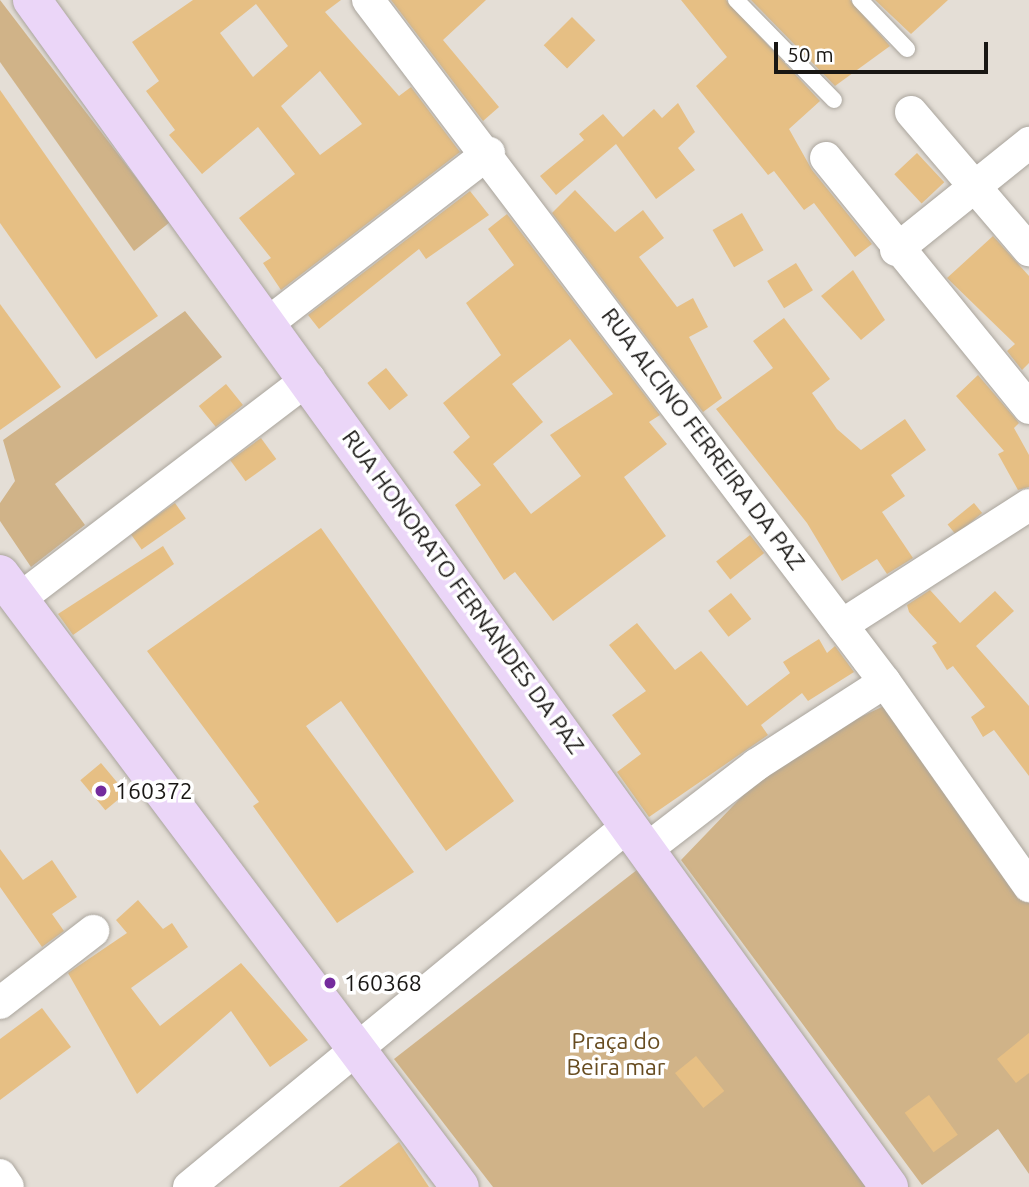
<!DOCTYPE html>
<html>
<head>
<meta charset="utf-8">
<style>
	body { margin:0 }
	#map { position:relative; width:1029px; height:1187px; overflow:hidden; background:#e4ded6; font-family:Ubuntu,sans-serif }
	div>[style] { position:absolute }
	.green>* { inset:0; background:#d0b388 }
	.building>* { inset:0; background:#e6bf84; transform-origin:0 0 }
	.roads { filter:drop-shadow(0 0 2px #aaa59d) drop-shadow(0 0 2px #aaa59d) }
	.service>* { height:16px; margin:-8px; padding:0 8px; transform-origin:8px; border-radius:8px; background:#fff }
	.minor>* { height:32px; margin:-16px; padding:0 16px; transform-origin:16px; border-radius:16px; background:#fff }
	.secondary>* { height:38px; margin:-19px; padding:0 19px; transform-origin:19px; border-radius:19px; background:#ebd6f8 }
	.dots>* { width:19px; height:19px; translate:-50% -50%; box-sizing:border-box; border:4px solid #fff; border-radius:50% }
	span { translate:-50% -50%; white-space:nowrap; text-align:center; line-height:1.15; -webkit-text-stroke:7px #fff; paint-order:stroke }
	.street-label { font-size:23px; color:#191714 }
	.poi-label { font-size:23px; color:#191714 }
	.left { translate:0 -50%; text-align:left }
	.park-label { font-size:23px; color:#674c20 }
	.scale { position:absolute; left:774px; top:42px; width:214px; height:32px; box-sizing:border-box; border:4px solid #191714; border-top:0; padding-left:9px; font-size:21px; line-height:24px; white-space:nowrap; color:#191714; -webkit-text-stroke:5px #fff; paint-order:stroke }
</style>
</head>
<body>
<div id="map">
	<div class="green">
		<i style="clip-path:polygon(0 0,170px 222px,134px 251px,0 62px)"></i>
		<i style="clip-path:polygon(185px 311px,222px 357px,55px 484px,85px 525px,31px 567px,0 521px,0 503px,15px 481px,3px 440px)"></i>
		<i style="clip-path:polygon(886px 705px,1029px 903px,1029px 1174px,998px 1129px,922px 1185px,681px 860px,756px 782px,835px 729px)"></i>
		<i style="clip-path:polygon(642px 866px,878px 1187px,493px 1187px,394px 1059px)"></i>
	</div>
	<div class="building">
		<i style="clip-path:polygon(evenodd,193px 0,341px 0,325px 12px,399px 96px,411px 87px,460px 152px,281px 290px,263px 263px,271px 258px,239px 218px,295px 174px,258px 127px,202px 174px,169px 135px,175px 130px,146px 91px,159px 81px,132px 42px,193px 0,256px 4px,288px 46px,253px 77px,220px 33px,256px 4px,193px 0,320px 71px,362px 124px,320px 155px,281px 106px,320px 71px)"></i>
		<i style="clip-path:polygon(391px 0,486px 0,443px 40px,499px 107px,483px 121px)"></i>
		<i style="clip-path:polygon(681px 0,726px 0,820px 101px,789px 129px,812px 170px,872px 244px,855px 257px,814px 203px,804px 210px,774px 171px,768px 175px,696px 86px,727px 57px)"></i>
		<i style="clip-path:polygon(751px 0,850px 0,890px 46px,835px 86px)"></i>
		<i style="clip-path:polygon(875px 0,948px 0,911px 34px)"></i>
		<i style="left:572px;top:17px;width:33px;height:40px;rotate:45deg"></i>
		<i style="clip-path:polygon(0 90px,158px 316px,96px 359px,0 223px)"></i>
		<i style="clip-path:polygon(678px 103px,695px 132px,678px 148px,695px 170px,656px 199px,616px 144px,556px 195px,540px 176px,584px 140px,579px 134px,603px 114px,623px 137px,654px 109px,662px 118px)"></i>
		<i style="left:917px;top:153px;width:40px;height:31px;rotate:47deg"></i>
		<i style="clip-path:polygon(575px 190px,615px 232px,643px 210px,664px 238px,639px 257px,677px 307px,693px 298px,708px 327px,689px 337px,722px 398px,703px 412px,552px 213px)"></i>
		<i style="clip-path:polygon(470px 191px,489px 215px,426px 259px,419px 249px,319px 329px,308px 315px)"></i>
		<i style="left:742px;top:213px;width:43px;height:34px;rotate:60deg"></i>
		<i style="clip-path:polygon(evenodd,507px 214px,660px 415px,649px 422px,667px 444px,624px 477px,666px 536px,553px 621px,515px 572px,504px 580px,455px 505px,481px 485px,453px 452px,470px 437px,443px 403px,501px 355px,466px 303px,514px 265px,488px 229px,507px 214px,570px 339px,613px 394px,550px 435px,581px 476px,531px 514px,493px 464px,543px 422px,512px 384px,570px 339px)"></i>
		<i style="clip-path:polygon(993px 236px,1029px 276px,1029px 363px,1022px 370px,1007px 351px,1015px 344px,947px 278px)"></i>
		<i style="left:796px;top:263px;width:32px;height:34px;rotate:58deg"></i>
		<i style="clip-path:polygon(853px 270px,885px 320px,861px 340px,821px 296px)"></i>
		<i style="clip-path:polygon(0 304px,61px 387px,0 430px)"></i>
		<i style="clip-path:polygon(784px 318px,830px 379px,812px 393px,837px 429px,861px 450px,905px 419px,926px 450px,891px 475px,905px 496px,882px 512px,913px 558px,887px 574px,877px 559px,842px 581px,807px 523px,716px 409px,773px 368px,753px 341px)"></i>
		<i style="left:386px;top:368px;width:35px;height:24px;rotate:51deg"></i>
		<i style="clip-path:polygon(978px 375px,1019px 423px,1014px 428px,1029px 455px,1029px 487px,1018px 490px,998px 454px,1004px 451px,956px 396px)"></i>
		<i style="left:226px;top:384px;width:27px;height:35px;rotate:51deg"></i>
		<i style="left:261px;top:438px;width:26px;height:38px;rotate:54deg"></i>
		<i style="left:175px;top:503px;width:19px;height:54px;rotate:55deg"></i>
		<i style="left:974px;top:503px;width:13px;height:34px;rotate:51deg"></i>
		<i style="clip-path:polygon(321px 528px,514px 801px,446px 851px,341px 701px,306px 726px,414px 872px,337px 923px,253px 806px,259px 802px,147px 651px)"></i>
		<i style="left:750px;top:535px;width:23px;height:43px;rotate:52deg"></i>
		<i style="clip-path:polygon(163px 546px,174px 564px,73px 635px,58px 614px)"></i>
		<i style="clip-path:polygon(930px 590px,960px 623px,995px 591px,1014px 611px,976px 646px,1029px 706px,1029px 776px,994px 730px,983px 737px,971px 717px,985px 707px,953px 666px,947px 670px,932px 646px,937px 643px,909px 612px,907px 605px)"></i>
		<i style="left:731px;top:593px;width:33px;height:29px;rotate:52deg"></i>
		<i style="clip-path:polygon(637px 623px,675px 670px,701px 651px,747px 706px,790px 673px,783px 662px,819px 639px,827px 653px,835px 646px,854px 672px,808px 701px,802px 693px,761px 725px,768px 735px,649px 817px,617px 772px,641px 754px,612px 715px,646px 691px,609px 645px)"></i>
		<i style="left:101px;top:763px;width:39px;height:27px;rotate:50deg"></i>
		<i style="clip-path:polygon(0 849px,23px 880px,52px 860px,77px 897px,52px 914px,64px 931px,42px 947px,0 887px)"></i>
		<i style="clip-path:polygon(138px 900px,163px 929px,172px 923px,188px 947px,131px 988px,160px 1026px,241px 963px,308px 1040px,270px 1067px,231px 1011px,137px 1094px,68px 973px,127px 933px,116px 920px)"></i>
		<i style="clip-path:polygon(42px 1008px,71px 1047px,0 1100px,0 1039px)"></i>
		<i style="clip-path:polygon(1029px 1033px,1029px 1073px,1016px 1083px,997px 1059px)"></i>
		<i style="left:696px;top:1056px;width:45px;height:27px;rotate:51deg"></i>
		<i style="left:929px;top:1095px;width:49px;height:30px;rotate:54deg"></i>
		<i style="clip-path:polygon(399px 1142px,429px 1187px,339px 1187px)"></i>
	</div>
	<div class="roads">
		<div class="service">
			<i style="left:736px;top:0;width:140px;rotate:45.6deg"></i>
			<i style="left:860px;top:0;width:68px;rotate:46.2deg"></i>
		</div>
		<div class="minor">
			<i style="left:368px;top:0;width:856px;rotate:52.84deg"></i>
			<i style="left:885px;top:682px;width:250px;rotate:54.8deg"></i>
			<i style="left:911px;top:112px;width:182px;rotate:49.5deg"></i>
			<i style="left:826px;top:158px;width:322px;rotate:50.9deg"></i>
			<i style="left:896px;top:250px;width:171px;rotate:-38.8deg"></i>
			<i style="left:268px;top:323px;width:279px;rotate:-37.6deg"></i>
			<i style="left:18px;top:600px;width:366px;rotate:-37.3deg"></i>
			<i style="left:842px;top:625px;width:222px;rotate:-32.7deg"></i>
			<i style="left:647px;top:849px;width:138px;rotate:-37.6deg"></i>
			<i style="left:756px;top:765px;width:153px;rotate:-32.8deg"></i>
			<i style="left:0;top:1003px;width:118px;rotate:-37.7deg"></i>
			<i style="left:0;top:1175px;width:14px;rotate:56deg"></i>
			<i style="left:189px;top:1187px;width:570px;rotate:-39.45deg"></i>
		</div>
		<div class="secondary">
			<i style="left:32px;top:0;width:1464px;rotate:54.17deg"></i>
			<i style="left:0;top:574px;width:766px;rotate:53.12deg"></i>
		</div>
	</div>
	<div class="dots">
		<i style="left:101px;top:791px;background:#742b9d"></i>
		<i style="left:330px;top:983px;background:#742b9d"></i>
	</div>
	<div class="street-label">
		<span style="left:703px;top:439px;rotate:53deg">RUA ALCINO FERREIRA DA PAZ</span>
		<span style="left:463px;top:592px;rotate:54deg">RUA HONORATO FERNANDES DA PAZ</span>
	</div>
	<div class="poi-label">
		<span class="left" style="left:115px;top:791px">160372</span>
		<span class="left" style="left:344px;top:983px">160368</span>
	</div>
	<div class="park-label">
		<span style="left:616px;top:1054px">Praça do<br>Beira mar</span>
	</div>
	<div class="scale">50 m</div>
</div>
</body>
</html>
